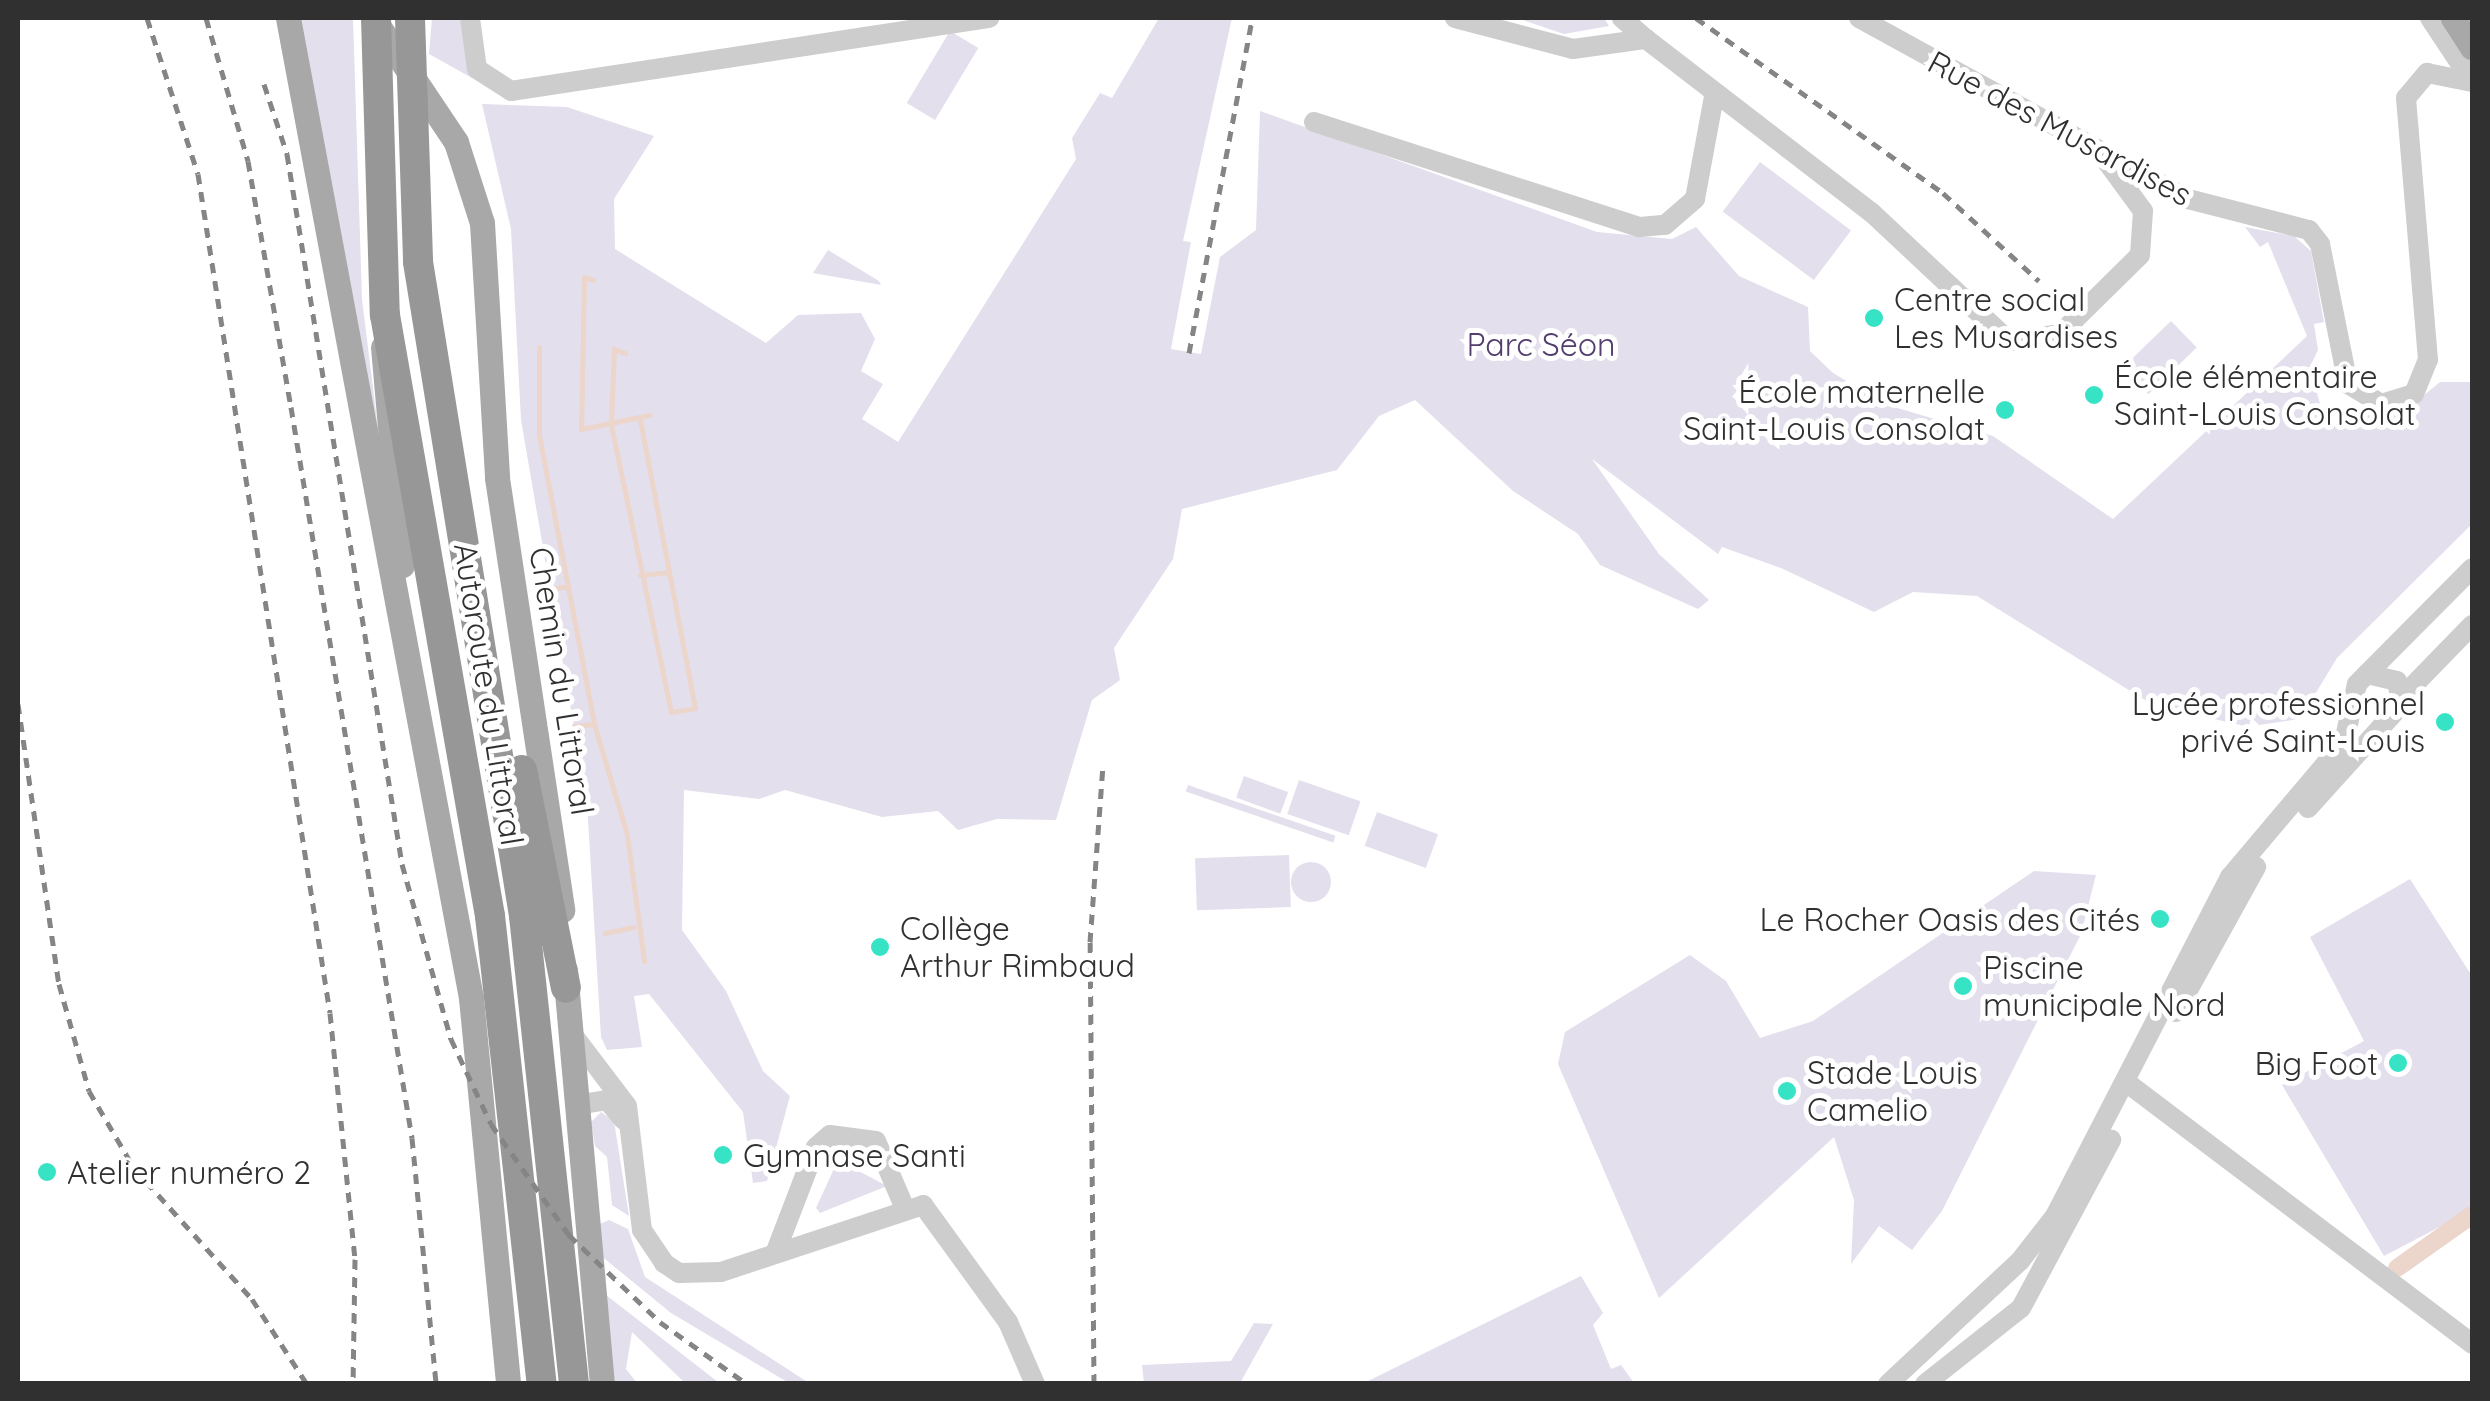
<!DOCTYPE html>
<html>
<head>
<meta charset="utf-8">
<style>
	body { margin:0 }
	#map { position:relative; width:2490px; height:1401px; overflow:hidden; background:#fff; font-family:Quicksand,sans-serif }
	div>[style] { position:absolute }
	.green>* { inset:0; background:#e4dfed; transform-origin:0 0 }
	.round { border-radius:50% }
	.stream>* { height:5px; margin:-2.5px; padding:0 2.5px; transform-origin:2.5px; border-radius:2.5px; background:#ecd5cb }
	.canal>* { height:18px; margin:-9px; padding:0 9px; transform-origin:9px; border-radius:9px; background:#ecd5cb }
	.minor>* { height:20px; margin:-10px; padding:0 10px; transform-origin:10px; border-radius:10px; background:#cdcdcd }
	.major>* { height:25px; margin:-12.5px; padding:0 12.5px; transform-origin:12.5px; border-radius:12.5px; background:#a8a8a8 }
	.highway>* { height:30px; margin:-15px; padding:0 15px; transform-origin:15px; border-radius:15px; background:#979797 }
	.rail>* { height:5px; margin-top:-2.5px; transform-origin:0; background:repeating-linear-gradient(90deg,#858585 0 10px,transparent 0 18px) }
	.dots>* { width:28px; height:28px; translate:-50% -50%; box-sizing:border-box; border:5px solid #fff; border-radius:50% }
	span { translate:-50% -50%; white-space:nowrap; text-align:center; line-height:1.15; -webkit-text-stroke:10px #fff; paint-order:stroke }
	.street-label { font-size:32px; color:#303030 }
	.poi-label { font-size:32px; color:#303030 }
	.left { translate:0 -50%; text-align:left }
	.right { translate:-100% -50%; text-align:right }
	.park-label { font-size:32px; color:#523d6c }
	.frame { position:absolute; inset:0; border:20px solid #303030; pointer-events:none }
</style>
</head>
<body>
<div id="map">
	<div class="green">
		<i style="clip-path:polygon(300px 18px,353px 18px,362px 299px,391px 534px)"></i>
		<i style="clip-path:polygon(432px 18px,462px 18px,472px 78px,429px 54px)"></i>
		<i style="clip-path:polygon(1159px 18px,1232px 18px,1183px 241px,1191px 242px,1171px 349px,1201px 354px,1220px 257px,1256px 230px,1260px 111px,1597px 232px,1672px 239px,1696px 227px,1739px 276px,1808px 307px,1810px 351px,1833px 373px,1887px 405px,1993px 436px,2113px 519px,2307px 336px,2268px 242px,2260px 247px,2245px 227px,2294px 236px,2311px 251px,2324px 322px,2314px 324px,2318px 350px,2301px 385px,2317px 393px,2325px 422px,2352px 405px,2401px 414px,2440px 382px,2472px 382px,2472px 524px,2337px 658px,2300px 719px,2259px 725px,2251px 717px,2249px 727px,2153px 705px,1977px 596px,1913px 592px,1874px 612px,1781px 568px,1722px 547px,1718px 554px,1592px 459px,1659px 554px,1709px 600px,1698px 609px,1600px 565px,1578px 534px,1513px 491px,1415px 400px,1379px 416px,1337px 470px,1182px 509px,1173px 559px,1114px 648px,1120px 680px,1092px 700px,1056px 820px,997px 819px,958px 830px,938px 811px,882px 817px,785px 790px,759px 799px,684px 790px,682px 930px,726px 991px,763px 1071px,790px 1096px,767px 1181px,753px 1183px,743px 1112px,649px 994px,634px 996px,642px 1047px,607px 1050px,601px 1037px,587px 803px,521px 420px,511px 229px,482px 104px,567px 107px,654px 136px,614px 199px,615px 249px,766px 343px,798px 315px,861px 313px,875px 339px,861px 371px,883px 384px,862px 419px,898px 442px,1076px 159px,1072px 138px,1100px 93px,1112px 98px)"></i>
		<i style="clip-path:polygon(1517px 18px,1604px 18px,1609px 26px,1564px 34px)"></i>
		<i style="left:950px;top:31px;width:33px;height:84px;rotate:31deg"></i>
		<i style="left:1760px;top:162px;width:114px;height:62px;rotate:37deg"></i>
		<i style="clip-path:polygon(828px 250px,879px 281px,881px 285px,813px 273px)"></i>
		<i style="left:2171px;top:321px;width:37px;height:67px;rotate:46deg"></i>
		<i style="left:1244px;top:776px;width:47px;height:23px;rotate:20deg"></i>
		<i style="left:1299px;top:780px;width:65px;height:36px;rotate:19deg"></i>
		<i style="left:1188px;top:785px;width:156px;height:7px;rotate:19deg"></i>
		<i style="left:1377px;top:812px;width:65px;height:36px;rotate:20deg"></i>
		<i style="left:1289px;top:855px;width:52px;height:94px;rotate:88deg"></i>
		<i class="round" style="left:1291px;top:862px;width:40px;height:40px"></i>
		<i style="clip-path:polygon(2034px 871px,2096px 875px,2081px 934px,1942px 1211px,1912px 1250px,1879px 1226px,1851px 1264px,1854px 1200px,1834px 1137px,1659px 1298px,1558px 1064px,1565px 1032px,1690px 955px,1726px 981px,1760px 1038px,1813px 1021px)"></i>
		<i style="clip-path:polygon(2410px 879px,2472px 976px,2472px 1210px,2384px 1256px,2282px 1085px,2364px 1041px,2310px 937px)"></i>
		<i style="clip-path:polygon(601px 1112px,614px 1121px,629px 1216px,612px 1205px,607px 1157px,595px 1146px,591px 1122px)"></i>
		<i style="clip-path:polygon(838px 1160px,887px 1186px,820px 1213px,816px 1208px)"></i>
		<i style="clip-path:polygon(609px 1220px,628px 1229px,645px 1277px,809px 1383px,789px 1383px,671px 1313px,600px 1255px,600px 1224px)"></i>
		<i style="clip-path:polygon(1581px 1276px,1603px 1313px,1593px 1325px,1611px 1369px,1621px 1365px,1634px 1383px,1364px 1383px)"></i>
		<i style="clip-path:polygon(606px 1295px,718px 1382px,720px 1383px,685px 1383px,632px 1332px,626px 1369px,637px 1383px,614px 1383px)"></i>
		<i style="clip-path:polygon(1254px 1323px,1273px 1324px,1240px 1383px,1144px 1383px,1142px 1365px,1231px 1361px)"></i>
	</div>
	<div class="stream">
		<i style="left:593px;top:280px;width:9px;rotate:-162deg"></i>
		<i style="left:584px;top:277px;width:152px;rotate:91.1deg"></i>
		<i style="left:581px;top:429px;width:70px;rotate:-11.5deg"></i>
		<i style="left:539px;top:347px;width:88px;rotate:90deg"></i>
		<i style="left:539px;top:435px;width:294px;rotate:79.2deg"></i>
		<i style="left:594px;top:724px;width:116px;rotate:73.4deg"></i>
		<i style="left:627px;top:835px;width:127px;rotate:82.3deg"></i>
		<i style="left:625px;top:353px;width:12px;rotate:-160deg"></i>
		<i style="left:614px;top:349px;width:76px;rotate:92.3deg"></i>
		<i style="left:611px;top:425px;width:293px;rotate:78.2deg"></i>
		<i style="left:671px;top:712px;width:24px;rotate:-9deg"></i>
		<i style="left:695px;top:708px;width:293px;rotate:-100.8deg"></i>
		<i style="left:640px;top:575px;width:27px;rotate:-6deg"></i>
		<i style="left:550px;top:589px;width:18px;rotate:-9deg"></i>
		<i style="left:574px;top:726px;width:20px;rotate:-6deg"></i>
		<i style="left:605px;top:933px;width:29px;rotate:-12deg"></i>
	</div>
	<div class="canal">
		<i style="left:2397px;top:1268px;width:92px;rotate:-35.2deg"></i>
	</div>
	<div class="minor">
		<i style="left:470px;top:18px;width:51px;rotate:82.2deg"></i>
		<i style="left:477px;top:69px;width:40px;rotate:32.9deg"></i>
		<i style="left:511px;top:91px;width:484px;rotate:-8.7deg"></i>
		<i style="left:1455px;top:18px;width:122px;rotate:14.7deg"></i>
		<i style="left:1573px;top:49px;width:74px;rotate:-7.8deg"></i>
		<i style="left:1646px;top:39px;width:32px;rotate:-139deg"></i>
		<i style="left:1859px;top:18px;width:376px;rotate:28.8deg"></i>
		<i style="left:2188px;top:199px;width:125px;rotate:14.4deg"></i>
		<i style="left:2309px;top:230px;width:18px;rotate:52deg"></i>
		<i style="left:2320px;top:244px;width:143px;rotate:78.7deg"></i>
		<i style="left:2348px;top:384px;width:39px;rotate:31deg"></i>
		<i style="left:2381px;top:404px;width:34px;rotate:-17deg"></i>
		<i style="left:2414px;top:394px;width:37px;rotate:-68deg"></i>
		<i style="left:2428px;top:360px;width:263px;rotate:-94.8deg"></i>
		<i style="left:2406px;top:98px;width:33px;rotate:-50deg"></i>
		<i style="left:2427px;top:73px;width:46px;rotate:11.3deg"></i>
		<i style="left:2430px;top:18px;width:74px;rotate:56.5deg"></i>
		<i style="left:1646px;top:39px;width:284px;rotate:37.6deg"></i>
		<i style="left:1871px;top:212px;width:189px;rotate:43.1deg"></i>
		<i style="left:2009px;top:341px;width:51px;rotate:-7.8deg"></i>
		<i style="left:2060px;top:334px;width:112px;rotate:-44.6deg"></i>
		<i style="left:2140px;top:255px;width:44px;rotate:-86.1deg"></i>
		<i style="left:2143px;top:211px;width:69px;rotate:-126.2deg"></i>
		<i style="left:1314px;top:122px;width:342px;rotate:17.9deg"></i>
		<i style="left:1640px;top:227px;width:25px;rotate:-5deg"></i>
		<i style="left:1665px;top:225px;width:40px;rotate:-41deg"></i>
		<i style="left:1695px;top:199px;width:105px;rotate:-79.5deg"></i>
		<i style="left:2403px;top:696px;width:99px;rotate:-45.8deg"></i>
		<i style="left:2308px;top:808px;width:139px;rotate:-47.9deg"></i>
		<i style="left:2401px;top:705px;width:24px;rotate:-99deg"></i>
		<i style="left:2397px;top:681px;width:31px;rotate:-167deg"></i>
		<i style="left:2176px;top:1012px;width:166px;rotate:-61.1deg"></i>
		<i style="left:570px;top:1031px;width:94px;rotate:52.8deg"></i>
		<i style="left:627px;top:1106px;width:125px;rotate:83.1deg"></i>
		<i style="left:642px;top:1230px;width:40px;rotate:56deg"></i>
		<i style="left:664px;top:1263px;width:18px;rotate:34deg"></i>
		<i style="left:679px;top:1273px;width:42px;rotate:-1.4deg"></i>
		<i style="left:721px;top:1272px;width:213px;rotate:-18.3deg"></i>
		<i style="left:923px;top:1205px;width:145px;rotate:54deg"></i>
		<i style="left:1008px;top:1322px;width:68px;rotate:66.5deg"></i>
		<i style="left:2126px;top:1082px;width:434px;rotate:37.1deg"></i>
		<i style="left:576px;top:1105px;width:31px;rotate:-9deg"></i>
		<i style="left:607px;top:1100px;width:26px;rotate:50deg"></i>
		<i style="left:776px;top:1251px;width:111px;rotate:-69deg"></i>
		<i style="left:816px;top:1147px;width:18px;rotate:-41deg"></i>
		<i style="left:830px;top:1135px;width:46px;rotate:7.4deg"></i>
		<i style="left:876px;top:1141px;width:69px;rotate:66.8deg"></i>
		<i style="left:1888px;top:1384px;width:180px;rotate:-43deg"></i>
		<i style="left:2020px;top:1261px;width:57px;rotate:-52.1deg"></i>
		<i style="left:2055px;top:1216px;width:382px;rotate:-62.7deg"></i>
		<i style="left:2230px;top:877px;width:177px;rotate:-49.8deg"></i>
		<i style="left:2344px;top:742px;width:59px;rotate:-77.4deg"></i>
		<i style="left:2357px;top:684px;width:163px;rotate:-45.2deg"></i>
		<i style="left:1925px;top:1384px;width:122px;rotate:-38.4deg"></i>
		<i style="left:2021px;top:1308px;width:191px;rotate:-61.8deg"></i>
	</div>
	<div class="major">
		<i style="left:288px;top:18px;width:997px;rotate:79.42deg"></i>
		<i style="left:471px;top:998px;width:388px;rotate:84.5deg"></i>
		<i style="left:373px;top:18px;width:149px;rotate:56.2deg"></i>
		<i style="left:456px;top:142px;width:85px;rotate:72.2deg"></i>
		<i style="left:482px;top:223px;width:255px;rotate:86.6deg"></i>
		<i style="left:497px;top:478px;width:437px;rotate:81.4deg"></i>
		<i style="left:2453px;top:18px;width:35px;rotate:57deg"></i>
		<i style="left:383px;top:347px;width:219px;rotate:85deg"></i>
		<i style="left:565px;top:970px;width:416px;rotate:84.9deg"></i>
	</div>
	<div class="highway">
		<i style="left:376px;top:18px;width:297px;rotate:88.3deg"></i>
		<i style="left:385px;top:315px;width:610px;rotate:80.09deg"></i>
		<i style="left:490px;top:916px;width:471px;rotate:83.7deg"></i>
		<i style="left:410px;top:18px;width:244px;rotate:88.1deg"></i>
		<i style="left:418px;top:262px;width:663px;rotate:80.79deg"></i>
		<i style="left:524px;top:916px;width:471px;rotate:83.9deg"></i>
		<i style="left:522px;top:770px;width:222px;rotate:78.6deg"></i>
	</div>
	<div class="rail">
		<i style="left:147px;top:18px;width:164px;rotate:71.9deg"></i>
		<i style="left:198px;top:174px;width:849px;rotate:81.06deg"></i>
		<i style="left:330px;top:1013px;width:247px;rotate:84.2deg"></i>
		<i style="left:355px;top:1259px;width:125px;rotate:90.9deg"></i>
		<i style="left:206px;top:18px;width:149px;rotate:73.6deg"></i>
		<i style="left:248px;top:161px;width:250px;rotate:80.1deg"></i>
		<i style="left:291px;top:407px;width:741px;rotate:80.6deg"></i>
		<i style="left:412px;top:1138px;width:247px;rotate:84.4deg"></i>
		<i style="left:1696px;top:18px;width:303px;rotate:35.3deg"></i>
		<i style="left:1943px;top:193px;width:130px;rotate:42.5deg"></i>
		<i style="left:264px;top:84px;width:74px;rotate:71.8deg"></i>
		<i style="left:287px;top:154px;width:719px;rotate:80.8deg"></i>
		<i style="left:402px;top:864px;width:182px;rotate:74.4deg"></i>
		<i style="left:451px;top:1039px;width:94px;rotate:64.8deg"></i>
		<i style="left:491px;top:1124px;width:136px;rotate:54.9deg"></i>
		<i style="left:569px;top:1235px;width:126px;rotate:43.7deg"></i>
		<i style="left:660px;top:1322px;width:107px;rotate:35.5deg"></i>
		<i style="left:1189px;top:353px;width:341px;rotate:-79.3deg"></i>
		<i style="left:18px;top:704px;width:283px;rotate:81.7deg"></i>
		<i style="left:59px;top:984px;width:111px;rotate:74.3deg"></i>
		<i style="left:89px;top:1091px;width:89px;rotate:59.7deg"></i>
		<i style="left:134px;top:1168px;width:176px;rotate:48deg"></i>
		<i style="left:252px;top:1299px;width:101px;rotate:57.1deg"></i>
		<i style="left:1094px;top:1384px;width:442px;rotate:-90.5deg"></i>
		<i style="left:1090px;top:942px;width:176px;rotate:-85.8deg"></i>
	</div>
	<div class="dots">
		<i style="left:1874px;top:318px;background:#36e3c5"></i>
		<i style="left:2094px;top:395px;background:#36e3c5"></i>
		<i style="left:2005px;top:410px;background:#36e3c5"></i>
		<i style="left:2445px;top:722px;background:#36e3c5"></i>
		<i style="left:2160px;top:919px;background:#36e3c5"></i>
		<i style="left:880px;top:947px;background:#36e3c5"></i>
		<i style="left:1963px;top:986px;background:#36e3c5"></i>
		<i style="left:2398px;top:1063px;background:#36e3c5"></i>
		<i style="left:1787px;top:1091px;background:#36e3c5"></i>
		<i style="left:723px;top:1155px;background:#36e3c5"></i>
		<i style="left:47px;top:1172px;background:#36e3c5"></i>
	</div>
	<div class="street-label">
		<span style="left:2060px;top:128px;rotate:28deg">Rue des Musardises</span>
		<span style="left:562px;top:681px;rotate:81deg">Chemin du Littoral</span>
		<span style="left:489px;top:694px;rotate:81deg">Autoroute du Littoral</span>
	</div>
	<div class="poi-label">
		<span class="left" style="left:1894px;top:318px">Centre social<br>Les Musardises</span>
		<span class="left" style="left:2114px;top:395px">École élémentaire<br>Saint-Louis Consolat</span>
		<span class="right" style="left:1985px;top:410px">École maternelle<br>Saint-Louis Consolat</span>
		<span class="right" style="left:2425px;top:722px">Lycée professionnel<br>privé Saint-Louis</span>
		<span class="right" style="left:2140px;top:919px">Le Rocher Oasis des Cités</span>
		<span class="left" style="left:900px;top:947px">Collège<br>Arthur Rimbaud</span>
		<span class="left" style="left:1983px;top:986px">Piscine<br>municipale Nord</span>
		<span class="right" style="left:2378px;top:1063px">Big Foot</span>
		<span class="left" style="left:1807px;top:1091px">Stade Louis<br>Camelio</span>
		<span class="left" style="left:743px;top:1155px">Gymnase Santi</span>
		<span class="left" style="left:67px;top:1172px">Atelier numéro 2</span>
	</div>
	<div class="park-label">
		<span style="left:1541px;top:344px">Parc Séon</span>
	</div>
	<div class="frame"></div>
</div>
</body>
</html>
